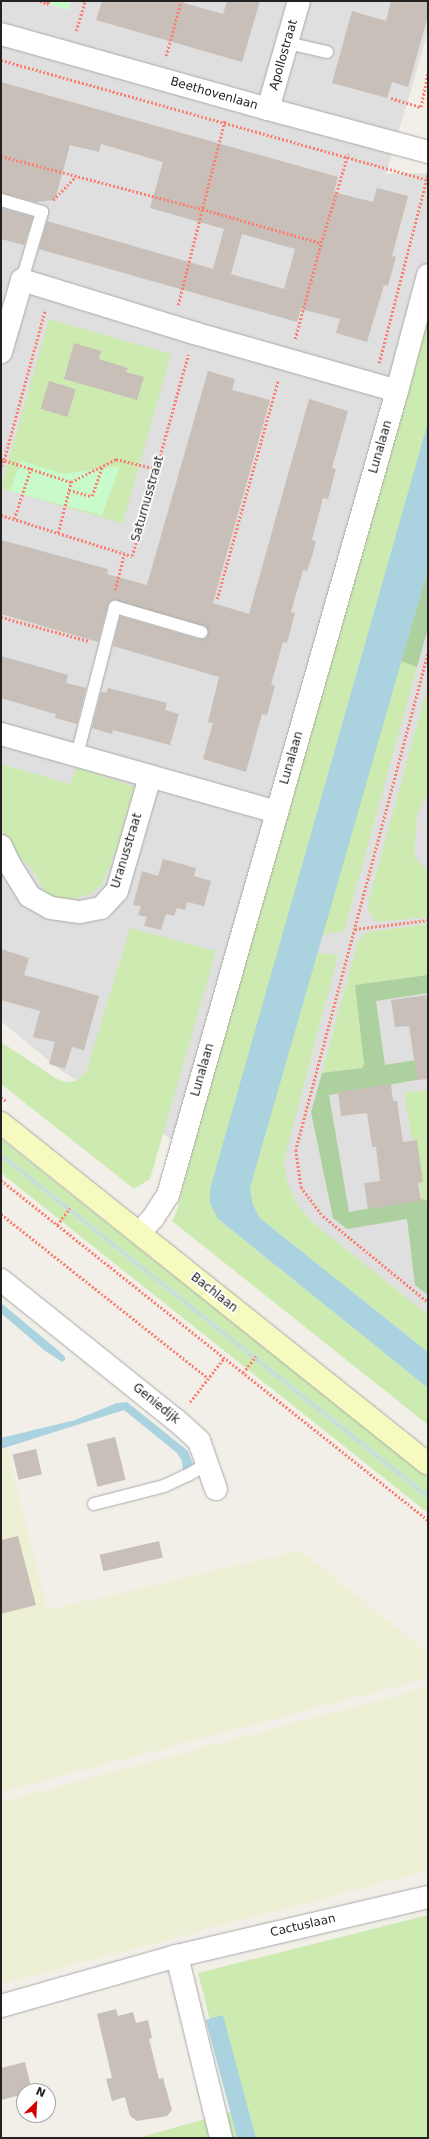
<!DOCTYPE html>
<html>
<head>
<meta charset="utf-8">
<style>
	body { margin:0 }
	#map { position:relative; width:429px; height:2139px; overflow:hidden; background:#f2efe9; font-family:"DejaVu Sans",sans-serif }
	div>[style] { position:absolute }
	.residential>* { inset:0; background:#e0dfdf }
	.farmland>* { inset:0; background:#eef0d5 }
	.grass>* { inset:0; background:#cdebb0; transform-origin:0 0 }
	.forest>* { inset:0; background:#add19e }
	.wetland>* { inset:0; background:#c6e0d4 }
	.park>* { inset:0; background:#c8facc }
	.water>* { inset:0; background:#aad3df; transform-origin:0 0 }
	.building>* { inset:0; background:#c7bfb8; transform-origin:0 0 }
	.path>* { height:2.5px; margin-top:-1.25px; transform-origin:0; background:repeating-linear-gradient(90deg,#fa8072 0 2px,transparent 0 4px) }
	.roads { filter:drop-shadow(0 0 1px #a9a9a9) drop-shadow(0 0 1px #a9a9a9) }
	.service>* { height:12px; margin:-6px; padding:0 6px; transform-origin:6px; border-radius:6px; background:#fff }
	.minor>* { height:22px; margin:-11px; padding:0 11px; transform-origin:11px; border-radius:11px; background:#fff }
	.tertiary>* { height:22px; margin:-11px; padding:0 11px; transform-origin:11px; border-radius:11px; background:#fff }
	.secondary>* { height:22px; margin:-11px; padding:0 11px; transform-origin:11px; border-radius:11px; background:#f7fabf }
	span { translate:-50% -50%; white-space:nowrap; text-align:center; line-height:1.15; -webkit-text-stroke:3.5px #fff; paint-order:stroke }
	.street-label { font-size:12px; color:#222 }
	.frame { position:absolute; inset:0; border:2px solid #222; pointer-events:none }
	.north { position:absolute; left:16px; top:2083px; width:40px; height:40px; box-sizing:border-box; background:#fff; border:1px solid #a7a7a7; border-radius:50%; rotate:24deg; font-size:11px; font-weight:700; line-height:16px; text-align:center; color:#222 }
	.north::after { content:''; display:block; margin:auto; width:14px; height:18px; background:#d40000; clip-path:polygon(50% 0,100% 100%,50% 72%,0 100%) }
</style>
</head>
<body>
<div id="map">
	<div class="residential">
		<i style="clip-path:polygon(1px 1px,428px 1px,428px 32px,386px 174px,428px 173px,428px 1319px,287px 1211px,60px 1070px,1px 1021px)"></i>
	</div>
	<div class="farmland">
		<i style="clip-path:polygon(7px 1448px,48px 1610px,297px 1551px,302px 1552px,428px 1653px,428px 1678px,1px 1792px,1px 1449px)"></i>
		<i style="clip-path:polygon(428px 1687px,428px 1871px,1px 1984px,1px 1802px)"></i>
	</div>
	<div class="grass">
		<i style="clip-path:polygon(428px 311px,428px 422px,218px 1219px,428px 1388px,428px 1425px,172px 1221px,177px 1210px,206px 1097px)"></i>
		<i style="left:49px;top:319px;width:127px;height:176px;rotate:16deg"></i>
		<i style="clip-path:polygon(401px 661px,417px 667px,344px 931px,322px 935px)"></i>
		<i style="clip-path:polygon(428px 685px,428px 791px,417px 815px,414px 857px,428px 871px,428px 917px,375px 922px,367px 907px)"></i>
		<i style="clip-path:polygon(1px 764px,70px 784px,77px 767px,134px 787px,116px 850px,102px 885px,89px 895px,69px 900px,47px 896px,34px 871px,18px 856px,1px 829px)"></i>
		<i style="clip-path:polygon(428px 924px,428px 975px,355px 985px,364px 1064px,362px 1068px,322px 1073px,358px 941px,367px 932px)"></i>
		<i style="clip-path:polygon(130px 928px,216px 951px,150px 1179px,134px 1189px,1px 1084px,1px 1042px,57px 1079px,65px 1082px,75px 1081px,86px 1072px)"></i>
		<i style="clip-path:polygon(317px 953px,338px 955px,284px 1160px,286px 1178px,296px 1203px,312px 1222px,428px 1315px,428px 1352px,260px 1218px,253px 1205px,250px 1188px)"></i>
		<i style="clip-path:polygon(428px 1090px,428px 1210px,427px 1201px,422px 1199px,416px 1165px,420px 1164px,416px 1139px,412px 1140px,404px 1093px)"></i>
		<i style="clip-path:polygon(1px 1139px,428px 1478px,428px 1493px,1px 1152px)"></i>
		<i style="clip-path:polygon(1px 1158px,428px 1500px,428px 1513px,1px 1173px)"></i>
		<i style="clip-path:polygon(428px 1915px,428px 2138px,138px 2138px,233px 2111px,198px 1973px)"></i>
	</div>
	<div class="forest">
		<i style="clip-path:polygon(428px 569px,428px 628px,417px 667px,401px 661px)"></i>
		<i style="clip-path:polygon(428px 975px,428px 993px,376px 1001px,385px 1065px,428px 1058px,428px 1078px,329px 1095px,349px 1212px,422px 1199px,427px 1201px,428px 1295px,415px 1285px,407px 1219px,347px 1229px,333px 1218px,311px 1112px,322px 1073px,362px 1068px,364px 1064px,355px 985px)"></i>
	</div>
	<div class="wetland">
		<i style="clip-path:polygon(1px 1152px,428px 1493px,428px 1500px,1px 1158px)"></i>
	</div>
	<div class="park">
		<i style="clip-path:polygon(39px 1px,71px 1px,68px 10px)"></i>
		<i style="clip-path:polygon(21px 461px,64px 474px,120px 466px,102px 515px,10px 491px)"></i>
	</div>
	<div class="water">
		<i style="clip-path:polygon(428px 422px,428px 569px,250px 1188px,253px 1205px,260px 1218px,428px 1352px,428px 1388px,218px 1219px,210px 1204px,210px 1189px)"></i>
		<i style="clip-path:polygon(1px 1303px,59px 1351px,65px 1357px,65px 1360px,62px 1362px,44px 1350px,1px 1313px)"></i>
		<i style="clip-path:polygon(127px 1402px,188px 1451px,193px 1464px,183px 1471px,182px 1461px,177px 1453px,124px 1410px,1px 1449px,1px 1438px,75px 1420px,117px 1403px)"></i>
		<i style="left:223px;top:2015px;width:128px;height:18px;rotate:75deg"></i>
	</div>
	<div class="building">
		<i style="clip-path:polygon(102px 1px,177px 1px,223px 14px,227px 1px,260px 1px,242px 62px,96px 20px)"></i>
		<i style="clip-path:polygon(391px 1px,428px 1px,428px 16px,408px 87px,392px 82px,387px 98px,332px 83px,352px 11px,386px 21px)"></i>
		<i style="clip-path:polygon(evenodd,1px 82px,338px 177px,334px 192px,373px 202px,377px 188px,408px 196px,392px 256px,396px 257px,388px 286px,384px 285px,367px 342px,336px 333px,340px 319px,301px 309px,297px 322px,39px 249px,47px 221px,213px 269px,224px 229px,150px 208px,163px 162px,101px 144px,99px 152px,70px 145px,55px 200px,35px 202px,1px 193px,1px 82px,242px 234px,295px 249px,284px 289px,231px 274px,242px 234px)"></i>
		<i style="clip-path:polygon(1px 208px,33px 217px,24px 245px,1px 239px)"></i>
		<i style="clip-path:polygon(74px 343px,101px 351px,99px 359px,128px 368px,126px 372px,144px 377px,137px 400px,64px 379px)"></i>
		<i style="clip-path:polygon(208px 371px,235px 379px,232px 390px,270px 400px,213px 603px,249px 614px,309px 399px,348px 411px,332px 468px,336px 469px,328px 499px,323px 498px,312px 540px,316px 542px,312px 556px,307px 571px,303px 570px,291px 612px,295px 613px,287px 643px,283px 642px,271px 684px,275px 686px,267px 715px,262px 714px,246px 772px,203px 759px,213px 723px,208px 722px,219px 677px,113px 646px,120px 616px,199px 639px,206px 638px,208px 634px,206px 627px,114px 600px,108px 605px,98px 642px,1px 614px,1px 540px,108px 569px,107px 574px,147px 585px)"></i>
		<i style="left:49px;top:381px;width:28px;height:29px;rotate:17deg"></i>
		<i style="clip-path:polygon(1px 656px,68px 675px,66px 683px,86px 688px,77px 724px,55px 718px,56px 714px,48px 712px,1px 698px)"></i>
		<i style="clip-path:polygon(108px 688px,167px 703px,165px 710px,179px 714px,170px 745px,113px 730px,112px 734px,92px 728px,101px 692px,106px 693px)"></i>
		<i style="clip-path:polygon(163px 859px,196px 868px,194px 876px,211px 881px,204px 906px,187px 902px,185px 910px,177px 908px,174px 916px,166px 914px,161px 930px,144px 926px,147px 917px,138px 915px,141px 906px,133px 905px,142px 871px,158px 876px)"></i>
		<i style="clip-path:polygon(1px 949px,29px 958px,24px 975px,99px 996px,84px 1050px,72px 1047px,65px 1069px,49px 1064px,55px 1042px,33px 1037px,40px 1011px,1px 1000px)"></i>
		<i style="clip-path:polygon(428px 995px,428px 1079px,417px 1080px,409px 1026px,395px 1027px,391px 1000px)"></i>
		<i style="clip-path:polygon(391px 1084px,393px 1101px,397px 1101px,403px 1142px,417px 1140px,423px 1182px,418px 1183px,421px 1201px,368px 1209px,364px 1183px,380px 1181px,376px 1147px,372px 1147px,367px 1113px,341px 1116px,338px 1092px)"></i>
		<i style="left:115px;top:1437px;width:44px;height:29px;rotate:76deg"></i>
		<i style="left:36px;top:1449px;width:26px;height:24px;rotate:77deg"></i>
		<i style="clip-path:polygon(18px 1536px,36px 1605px,1px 1614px,1px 1540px)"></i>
		<i style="left:159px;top:1541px;width:17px;height:61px;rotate:77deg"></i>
		<i style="clip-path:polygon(116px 2009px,118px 2016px,133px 2012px,136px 2023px,148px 2020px,152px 2038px,149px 2039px,159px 2079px,163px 2078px,172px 2110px,167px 2116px,137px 2121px,130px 2116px,125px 2097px,112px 2101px,106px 2079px,112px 2078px,97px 2014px)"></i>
		<i style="clip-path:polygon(25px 2062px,32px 2091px,24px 2091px,24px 2094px,1px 2100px,1px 2068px)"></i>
	</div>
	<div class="path">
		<i style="left:40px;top:1px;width:9px;rotate:21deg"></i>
		<i style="left:48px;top:4px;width:3px;rotate:-90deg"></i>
		<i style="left:76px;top:31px;width:31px;rotate:-73deg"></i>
		<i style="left:166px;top:56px;width:57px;rotate:-74.7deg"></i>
		<i style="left:1px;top:60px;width:443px;rotate:15.7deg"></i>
		<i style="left:391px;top:98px;width:31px;rotate:17deg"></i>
		<i style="left:421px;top:107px;width:36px;rotate:-79deg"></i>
		<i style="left:1px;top:156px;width:208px;rotate:14.8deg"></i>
		<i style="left:202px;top:209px;width:124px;rotate:15.9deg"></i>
		<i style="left:321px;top:243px;width:93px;rotate:-73.1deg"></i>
		<i style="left:53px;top:200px;width:33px;rotate:-46deg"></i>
		<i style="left:178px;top:305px;width:192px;rotate:-75.8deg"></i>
		<i style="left:295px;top:339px;width:99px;rotate:-74.8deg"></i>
		<i style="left:379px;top:363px;width:195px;rotate:-75.5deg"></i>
		<i style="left:1px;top:459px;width:74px;rotate:18.2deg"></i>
		<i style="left:71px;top:482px;width:51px;rotate:-27.1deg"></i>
		<i style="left:116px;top:459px;width:42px;rotate:13.7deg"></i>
		<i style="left:1px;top:466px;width:7px;rotate:-63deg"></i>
		<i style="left:4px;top:460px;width:156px;rotate:-74.7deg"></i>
		<i style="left:69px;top:490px;width:24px;rotate:15deg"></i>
		<i style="left:92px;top:496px;width:31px;rotate:-71deg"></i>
		<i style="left:1px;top:515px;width:137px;rotate:17.4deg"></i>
		<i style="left:132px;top:556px;width:209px;rotate:-74.4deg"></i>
		<i style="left:14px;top:519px;width:54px;rotate:-71.6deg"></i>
		<i style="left:58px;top:533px;width:53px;rotate:-75.7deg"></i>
		<i style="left:115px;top:590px;width:37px;rotate:-76deg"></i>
		<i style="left:217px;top:599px;width:226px;rotate:-74.4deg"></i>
		<i style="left:1px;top:617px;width:91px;rotate:15.3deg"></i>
		<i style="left:428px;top:654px;width:513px;rotate:104.9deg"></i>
		<i style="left:296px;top:1150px;width:37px;rotate:82deg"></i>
		<i style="left:301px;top:1187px;width:36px;rotate:53deg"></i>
		<i style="left:323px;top:1216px;width:136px;rotate:39.3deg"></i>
		<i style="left:355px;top:929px;width:74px;rotate:-7deg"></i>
		<i style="left:1px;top:1097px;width:6px;rotate:39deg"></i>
		<i style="left:1px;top:1180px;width:546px;rotate:38.53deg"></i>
		<i style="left:1px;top:1214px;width:264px;rotate:38.4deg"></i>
		<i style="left:57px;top:1225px;width:21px;rotate:-53deg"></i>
		<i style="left:243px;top:1373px;width:21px;rotate:-53deg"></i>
		<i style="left:190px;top:1402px;width:56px;rotate:-52.3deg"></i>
	</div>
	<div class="roads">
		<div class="service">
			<i style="left:287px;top:43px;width:41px;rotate:12.7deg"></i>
			<i style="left:1px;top:200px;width:43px;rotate:16.3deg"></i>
			<i style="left:42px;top:212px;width:71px;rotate:106.4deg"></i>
			<i style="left:77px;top:755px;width:153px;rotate:-75.6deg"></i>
			<i style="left:115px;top:607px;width:90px;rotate:16.2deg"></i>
			<i style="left:94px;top:1504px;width:72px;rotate:-14.4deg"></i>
			<i style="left:164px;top:1486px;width:26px;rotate:-25deg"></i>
			<i style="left:188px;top:1475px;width:14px;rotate:-30deg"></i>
			<i style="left:200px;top:1468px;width:11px;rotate:-63deg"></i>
		</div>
		<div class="minor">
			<i style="left:268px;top:109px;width:112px;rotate:-74deg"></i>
			<i style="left:1px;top:352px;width:75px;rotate:-73.7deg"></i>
			<i style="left:22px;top:280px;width:180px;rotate:17.1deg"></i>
			<i style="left:194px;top:333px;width:211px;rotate:15.9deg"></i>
			<i style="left:1px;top:734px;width:287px;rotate:15.8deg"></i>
			<i style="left:1px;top:846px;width:21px;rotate:65deg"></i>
			<i style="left:10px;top:865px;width:36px;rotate:58deg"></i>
			<i style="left:29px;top:896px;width:25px;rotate:29deg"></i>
			<i style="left:51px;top:908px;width:29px;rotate:8deg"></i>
			<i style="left:80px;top:912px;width:21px;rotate:-11deg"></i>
			<i style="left:101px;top:908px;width:23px;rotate:-47deg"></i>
			<i style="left:117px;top:891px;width:119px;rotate:-73.9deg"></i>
			<i style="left:139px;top:1233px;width:21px;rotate:-47deg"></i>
			<i style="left:153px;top:1218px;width:27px;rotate:-57deg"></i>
			<i style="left:168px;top:1195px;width:836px;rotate:-74.1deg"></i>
			<i style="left:397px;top:391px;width:120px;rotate:-75deg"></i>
			<i style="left:1px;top:1280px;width:224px;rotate:38.7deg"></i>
			<i style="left:176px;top:1420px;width:31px;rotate:42deg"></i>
			<i style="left:199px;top:1441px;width:51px;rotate:70.5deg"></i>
			<i style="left:177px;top:1956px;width:187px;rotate:76.4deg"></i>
			<i style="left:1px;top:2006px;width:183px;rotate:-15.9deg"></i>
			<i style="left:177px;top:1956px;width:258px;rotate:-13.2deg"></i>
		</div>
		<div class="tertiary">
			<i style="left:1px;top:34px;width:277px;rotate:15.7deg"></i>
			<i style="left:268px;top:109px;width:166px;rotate:15deg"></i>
		</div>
		<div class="secondary">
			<i style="left:1px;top:1123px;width:546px;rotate:38.61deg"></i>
		</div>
	</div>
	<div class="street-label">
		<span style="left:284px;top:55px;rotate:-74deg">Apollostraat</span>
		<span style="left:214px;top:94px;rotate:16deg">Beethovenlaan</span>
		<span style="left:381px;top:447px;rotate:-74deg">Lunalaan</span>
		<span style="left:148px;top:499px;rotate:-74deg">Saturnusstraat</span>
		<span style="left:292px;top:758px;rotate:-74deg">Lunalaan</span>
		<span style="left:127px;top:851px;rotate:-73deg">Uranusstraat</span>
		<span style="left:203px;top:1070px;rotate:-74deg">Lunalaan</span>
		<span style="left:214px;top:1293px;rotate:38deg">Bachlaan</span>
		<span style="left:156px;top:1404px;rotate:39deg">Geniedijk</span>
		<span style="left:303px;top:1926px;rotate:-13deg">Cactuslaan</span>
	</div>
	<div class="frame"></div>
	<div class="north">N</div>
</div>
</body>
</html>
